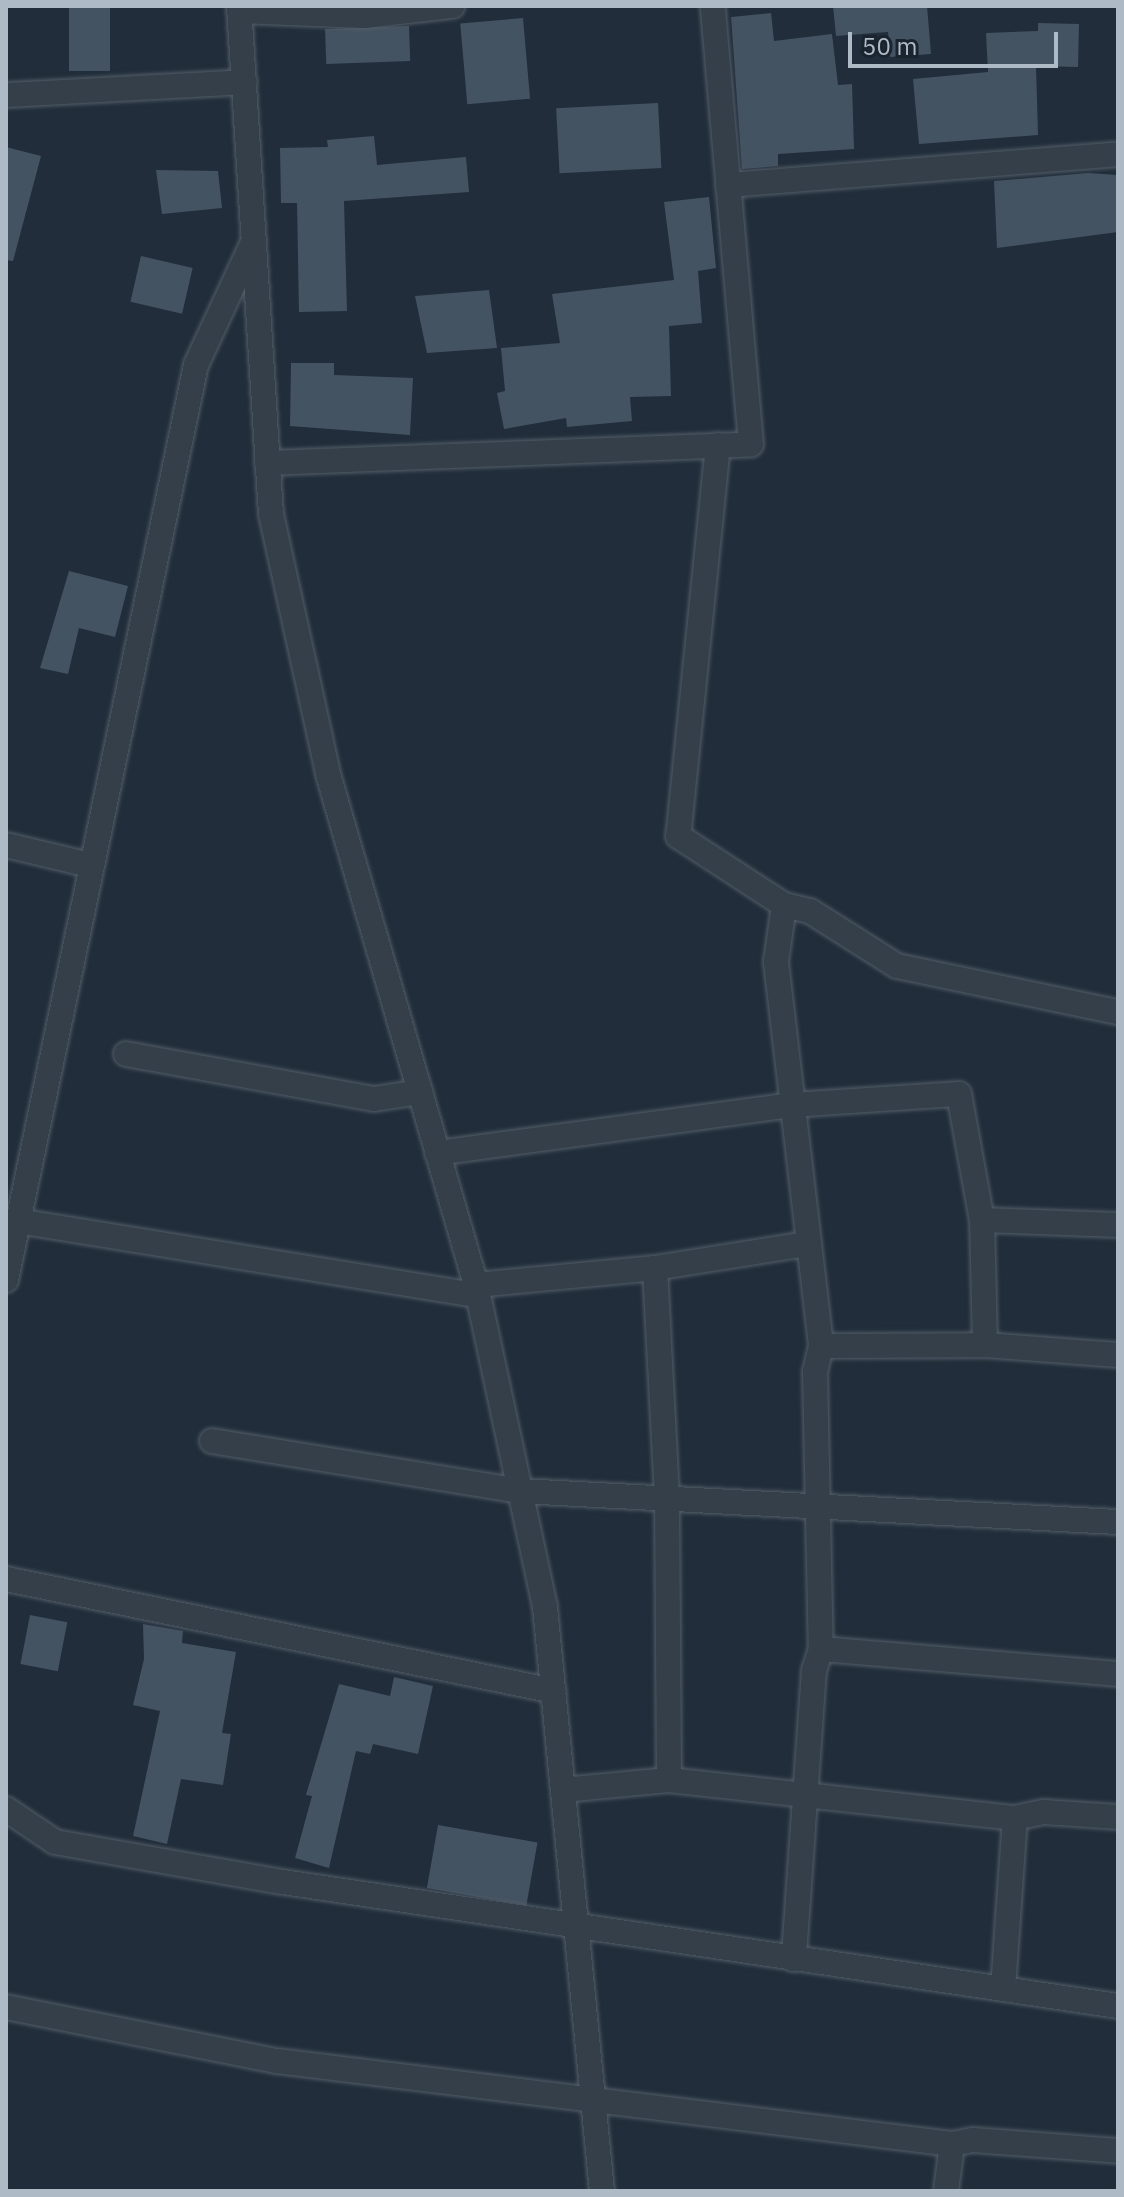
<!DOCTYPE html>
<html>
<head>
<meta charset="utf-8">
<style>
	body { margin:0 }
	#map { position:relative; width:1124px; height:2197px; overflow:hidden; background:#212d3a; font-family:"IBM Plex Sans",sans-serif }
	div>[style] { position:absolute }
	.building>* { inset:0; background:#445362; transform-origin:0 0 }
	.roads { filter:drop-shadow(0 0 2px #525d68) drop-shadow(0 0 2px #525d68) }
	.minor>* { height:24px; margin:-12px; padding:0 12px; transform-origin:12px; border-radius:12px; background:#353f4a }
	span { translate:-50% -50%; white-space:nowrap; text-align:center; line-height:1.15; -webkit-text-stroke:8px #1a242f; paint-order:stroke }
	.frame { position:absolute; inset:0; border:8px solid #afbac7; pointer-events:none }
	.scale { position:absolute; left:848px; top:32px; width:210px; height:36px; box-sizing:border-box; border:4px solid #afbac7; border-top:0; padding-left:10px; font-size:24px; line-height:28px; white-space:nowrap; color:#afbac7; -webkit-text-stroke:6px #1a242f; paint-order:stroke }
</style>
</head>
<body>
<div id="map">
	<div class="building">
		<i style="left:69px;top:6px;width:41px;height:65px"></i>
		<i style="clip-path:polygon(833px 6px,927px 6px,931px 54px,890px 57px,888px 32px,836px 36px)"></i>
		<i style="clip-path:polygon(771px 13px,774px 41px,832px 34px,838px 85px,852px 84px,854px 149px,778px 154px,778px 166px,742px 169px,731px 17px)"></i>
		<i style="left:523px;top:18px;width:81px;height:63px;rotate:85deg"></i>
		<i style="clip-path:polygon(1038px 23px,1079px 24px,1078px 67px,1036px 66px,1038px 135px,919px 144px,913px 79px,988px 72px,986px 33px,1038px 31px)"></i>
		<i style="left:409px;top:26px;width:35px;height:84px;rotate:88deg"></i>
		<i style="left:658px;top:103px;width:65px;height:102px;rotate:87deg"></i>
		<i style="clip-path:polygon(374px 136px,377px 165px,466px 157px,469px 192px,344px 201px,347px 311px,299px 312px,297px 203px,281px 203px,280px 148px,328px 147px,327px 140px)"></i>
		<i style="clip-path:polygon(6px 147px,41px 156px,13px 261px,6px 260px)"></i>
		<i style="clip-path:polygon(156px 170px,218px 171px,222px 208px,162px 214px)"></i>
		<i style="clip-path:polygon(1088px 173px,1118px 175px,1118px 232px,997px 248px,994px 181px)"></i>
		<i style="clip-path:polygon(709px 197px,716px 268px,698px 271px,702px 323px,669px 326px,671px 396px,630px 397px,632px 421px,567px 427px,566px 418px,504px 429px,497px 393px,505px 391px,501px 348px,560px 343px,552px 294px,674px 280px,664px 202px)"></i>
		<i style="left:141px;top:256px;width:53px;height:47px;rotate:13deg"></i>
		<i style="clip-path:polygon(489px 290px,497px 348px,427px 353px,415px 296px)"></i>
		<i style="clip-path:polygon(291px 363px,334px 363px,334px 375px,413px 378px,410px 435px,290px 426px)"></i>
		<i style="clip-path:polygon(69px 571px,128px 586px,115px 637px,79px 628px,68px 674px,40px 668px)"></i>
		<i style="left:30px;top:1615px;width:38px;height:50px;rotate:11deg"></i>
		<i style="clip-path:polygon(143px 1624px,183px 1631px,182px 1643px,236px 1652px,222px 1733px,231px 1734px,223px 1785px,181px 1779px,167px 1844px,133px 1836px,160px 1711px,133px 1705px,144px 1659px)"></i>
		<i style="clip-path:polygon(394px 1677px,433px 1686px,418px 1754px,373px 1744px,370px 1754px,356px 1751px,329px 1868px,295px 1858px,312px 1796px,306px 1795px,339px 1684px,390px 1696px)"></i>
		<i style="left:438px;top:1825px;width:101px;height:64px;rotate:10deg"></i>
	</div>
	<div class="roads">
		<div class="minor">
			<i style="left:239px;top:6px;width:509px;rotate:86.4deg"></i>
			<i style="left:271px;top:514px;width:266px;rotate:77.6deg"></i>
			<i style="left:328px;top:774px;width:532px;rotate:73.85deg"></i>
			<i style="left:476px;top:1285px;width:329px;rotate:77.9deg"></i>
			<i style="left:545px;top:1607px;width:587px;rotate:84.43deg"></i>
			<i style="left:240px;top:11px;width:124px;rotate:2.3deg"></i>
			<i style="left:364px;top:16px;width:89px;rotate:-6.5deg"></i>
			<i style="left:6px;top:95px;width:239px;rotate:-3.1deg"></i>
			<i style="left:728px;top:185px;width:391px;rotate:-4.5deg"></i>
			<i style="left:718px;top:445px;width:393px;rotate:95.8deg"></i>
			<i style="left:678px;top:836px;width:126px;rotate:33.1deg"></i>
			<i style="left:784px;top:905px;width:27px;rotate:13deg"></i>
			<i style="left:810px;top:911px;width:103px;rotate:32.3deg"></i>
			<i style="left:897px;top:966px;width:226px;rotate:11.8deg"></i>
			<i style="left:267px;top:463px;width:484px;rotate:-2.2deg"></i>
			<i style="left:751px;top:444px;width:440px;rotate:-95deg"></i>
			<i style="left:6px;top:845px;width:86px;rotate:13.4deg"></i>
			<i style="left:784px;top:905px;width:58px;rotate:98deg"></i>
			<i style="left:776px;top:962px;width:387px;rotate:83.3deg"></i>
			<i style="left:821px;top:1346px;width:27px;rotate:103deg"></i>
			<i style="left:815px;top:1372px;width:277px;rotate:88.8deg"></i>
			<i style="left:821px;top:1649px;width:22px;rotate:108deg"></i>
			<i style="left:814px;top:1670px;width:290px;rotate:94deg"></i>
			<i style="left:126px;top:1054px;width:252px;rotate:10.3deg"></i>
			<i style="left:374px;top:1099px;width:47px;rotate:-8.7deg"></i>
			<i style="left:437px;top:1153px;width:358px;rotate:-7.7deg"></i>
			<i style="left:792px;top:1105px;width:167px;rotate:-3.8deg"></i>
			<i style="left:959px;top:1094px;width:128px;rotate:79.7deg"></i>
			<i style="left:982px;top:1220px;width:125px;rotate:88.6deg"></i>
			<i style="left:982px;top:1220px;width:136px;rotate:2.1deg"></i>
			<i style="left:18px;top:1221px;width:465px;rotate:9.2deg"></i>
			<i style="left:655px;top:1268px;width:227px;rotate:87deg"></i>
			<i style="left:667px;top:1495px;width:285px;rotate:89.6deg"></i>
			<i style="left:6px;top:1280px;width:935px;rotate:-78.27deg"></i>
			<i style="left:196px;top:365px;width:136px;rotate:-65.1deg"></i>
			<i style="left:476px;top:1285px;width:180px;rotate:-5.4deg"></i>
			<i style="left:655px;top:1268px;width:154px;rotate:-9deg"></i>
			<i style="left:821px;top:1346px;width:164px;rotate:-0.3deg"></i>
			<i style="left:985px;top:1345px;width:133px;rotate:4.3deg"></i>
			<i style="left:212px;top:1441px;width:312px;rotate:9.2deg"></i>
			<i style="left:520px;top:1491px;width:599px;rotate:2.97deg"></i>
			<i style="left:6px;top:1579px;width:559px;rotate:11.55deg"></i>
			<i style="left:821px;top:1649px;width:298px;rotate:4.8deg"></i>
			<i style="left:563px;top:1790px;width:106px;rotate:-5.4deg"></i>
			<i style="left:669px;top:1780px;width:348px;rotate:6.3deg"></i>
			<i style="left:1015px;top:1818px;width:30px;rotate:-12deg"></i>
			<i style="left:1044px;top:1812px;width:74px;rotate:3.9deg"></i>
			<i style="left:6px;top:1809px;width:59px;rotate:34deg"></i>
			<i style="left:55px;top:1842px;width:231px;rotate:10deg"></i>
			<i style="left:283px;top:1882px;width:844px;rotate:8.45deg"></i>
			<i style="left:1003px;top:1989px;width:171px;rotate:-86deg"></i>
			<i style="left:6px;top:2007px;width:276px;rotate:11.3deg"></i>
			<i style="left:277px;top:2061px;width:680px;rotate:7.01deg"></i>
			<i style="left:952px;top:2144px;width:21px;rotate:-11deg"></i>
			<i style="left:973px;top:2140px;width:145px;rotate:4.3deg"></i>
			<i style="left:946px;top:2191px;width:47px;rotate:-82.7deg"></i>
		</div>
	</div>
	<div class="frame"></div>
	<div class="scale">50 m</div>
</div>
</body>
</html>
